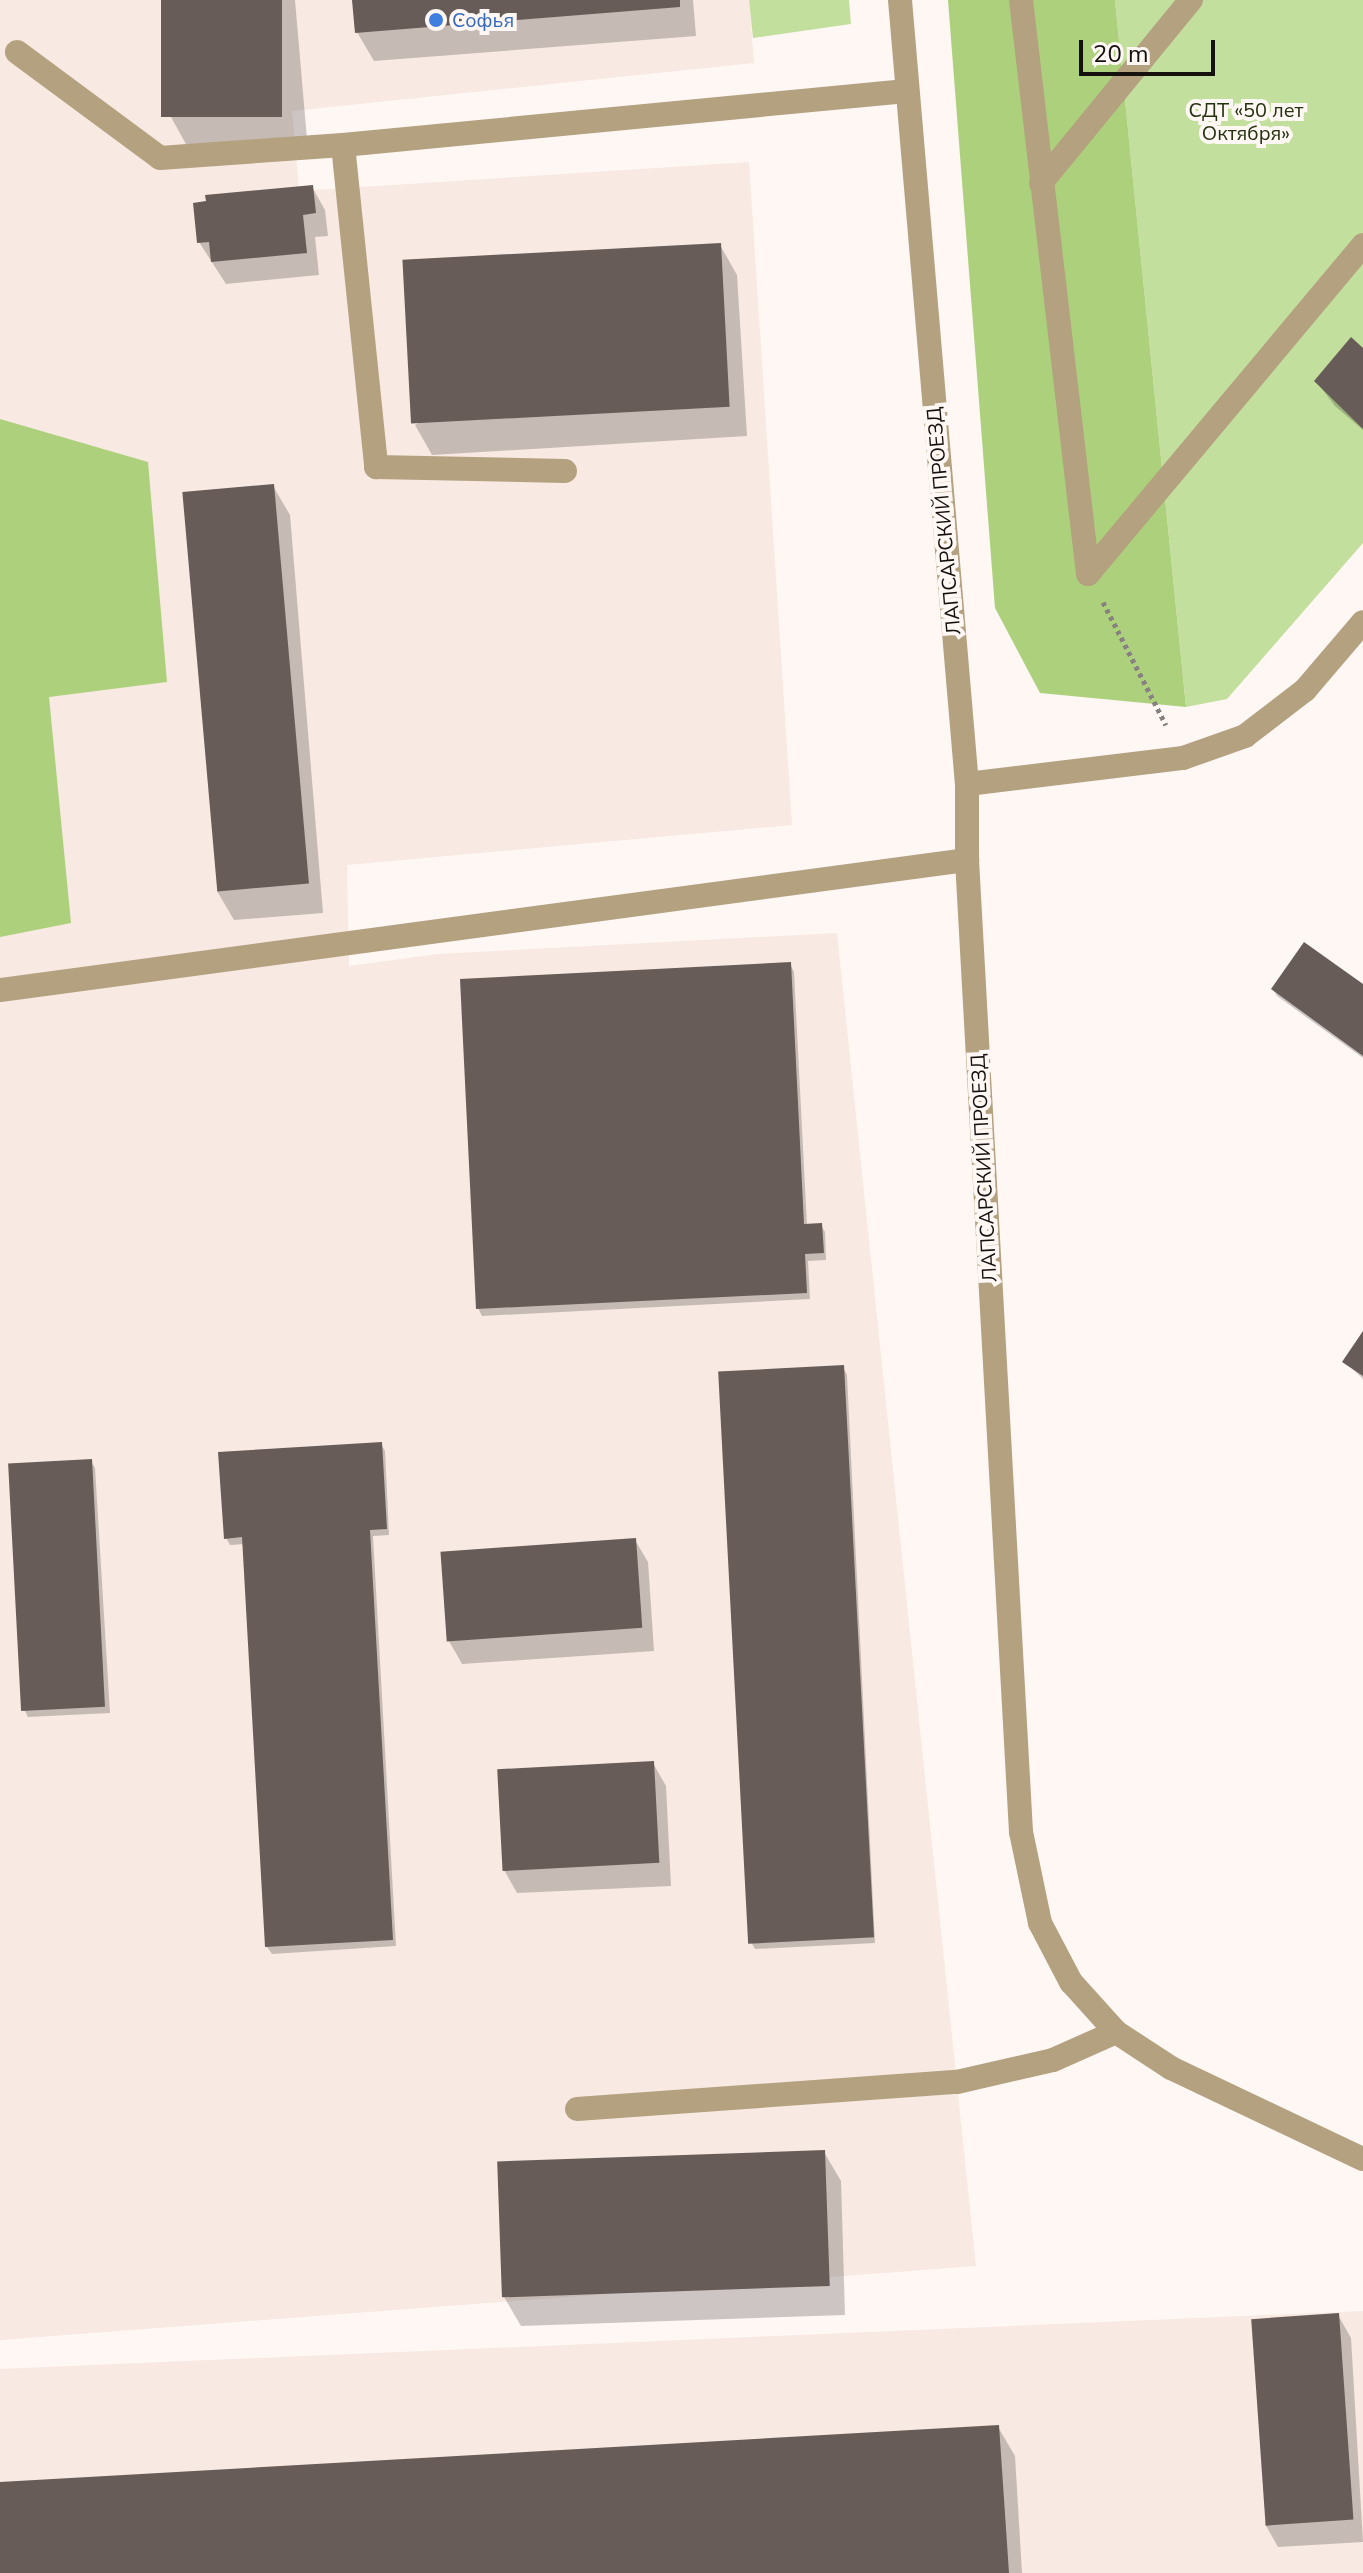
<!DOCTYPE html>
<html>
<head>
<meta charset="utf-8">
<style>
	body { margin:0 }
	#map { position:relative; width:1363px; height:2573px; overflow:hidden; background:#fff7f4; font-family:"Nunito Sans",sans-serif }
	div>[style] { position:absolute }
	.built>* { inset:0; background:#f8e9e2 }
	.green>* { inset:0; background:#c3df9e }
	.forest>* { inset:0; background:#add07d }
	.shadow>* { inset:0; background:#0003 }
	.building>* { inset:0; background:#675c58; transform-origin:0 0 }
	.path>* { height:5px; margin-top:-2.5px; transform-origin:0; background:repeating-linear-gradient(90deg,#87817f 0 4px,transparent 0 8px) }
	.minor>* { height:24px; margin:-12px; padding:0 12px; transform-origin:12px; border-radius:12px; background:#b3a17f }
	.dots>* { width:22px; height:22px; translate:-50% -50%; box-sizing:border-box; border:4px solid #fff7f4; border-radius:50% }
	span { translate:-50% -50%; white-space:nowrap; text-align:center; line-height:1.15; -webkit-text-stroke:8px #fff7f4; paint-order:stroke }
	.shop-label { font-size:20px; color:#366cbe }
	.left { translate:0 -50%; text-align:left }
	.park-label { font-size:20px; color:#25320f }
	.street-label { font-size:20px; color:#15110f }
	.scale { position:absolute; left:1079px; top:40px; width:136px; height:36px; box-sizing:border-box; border:4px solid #15110f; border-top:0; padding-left:10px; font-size:24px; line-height:28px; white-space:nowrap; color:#15110f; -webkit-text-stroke:6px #fff7f4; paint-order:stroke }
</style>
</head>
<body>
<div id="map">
	<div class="built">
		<i style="clip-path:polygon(0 0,749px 0,754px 63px,292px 111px,299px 191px,749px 162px,792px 825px,347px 865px,349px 966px,438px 954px,837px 933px,976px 2266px,0 2340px)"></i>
		<i style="clip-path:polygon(1363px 2311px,1363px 2573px,0 2573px,0 2369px)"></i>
	</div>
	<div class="green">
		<i style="clip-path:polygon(749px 0,849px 0,851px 24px,753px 38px)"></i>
		<i style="clip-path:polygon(1115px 0,1363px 0,1363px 543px,1227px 699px,1186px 707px)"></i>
	</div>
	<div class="forest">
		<i style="clip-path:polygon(948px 0,1115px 0,1186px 707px,1040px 693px,995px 608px)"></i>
		<i style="clip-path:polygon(0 419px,148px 462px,167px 682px,49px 697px,71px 923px,0 937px)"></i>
	</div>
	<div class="shadow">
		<i style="clip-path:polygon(163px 0,295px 0,307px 139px,187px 146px,171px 117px)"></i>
		<i style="clip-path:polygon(354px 0,693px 0,696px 36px,374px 61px,357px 32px)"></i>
		<i style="clip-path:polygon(312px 187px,325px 210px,328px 236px,315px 237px,319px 275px,226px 284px,199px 242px)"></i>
		<i style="clip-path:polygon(720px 245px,737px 275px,747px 436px,432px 455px,415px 425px)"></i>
		<i style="clip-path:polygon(1363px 350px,1363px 430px,1335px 406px,1316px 381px)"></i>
		<i style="clip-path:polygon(273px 486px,290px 515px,323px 913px,234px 920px,217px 891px)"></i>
		<i style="clip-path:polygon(790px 964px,794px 972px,807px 1226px,821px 1225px,825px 1232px,826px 1260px,808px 1261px,810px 1299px,482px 1316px,478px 1308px)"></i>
		<i style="clip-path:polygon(1363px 987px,1363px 1058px,1277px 996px,1273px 989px)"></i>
		<i style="clip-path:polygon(1363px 1335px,1363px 1379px,1345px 1362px)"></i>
		<i style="clip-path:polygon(843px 1367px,847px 1375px,875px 1943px,755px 1949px,751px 1942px)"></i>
		<i style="clip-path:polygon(381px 1444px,385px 1451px,389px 1535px,373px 1536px,396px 1946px,272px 1954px,267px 1947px,245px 1544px,230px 1545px,226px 1538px)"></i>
		<i style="clip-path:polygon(91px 1461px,95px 1468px,110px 1713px,28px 1717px,24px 1709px)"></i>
		<i style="clip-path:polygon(635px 1540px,648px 1562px,654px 1651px,462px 1664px,449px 1641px)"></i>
		<i style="clip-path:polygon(653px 1763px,666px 1786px,671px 1886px,517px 1893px,504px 1870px)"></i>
		<i style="clip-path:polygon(824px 2152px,841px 2181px,845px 2315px,521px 2326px,504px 2297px)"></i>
		<i style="clip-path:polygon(1338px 2315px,1351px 2338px,1363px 2542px,1278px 2547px,1265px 2524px)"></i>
		<i style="clip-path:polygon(998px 2427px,1015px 2456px,1022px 2573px,0 2573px,0 2484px)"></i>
	</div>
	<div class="building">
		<i style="left:161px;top:0;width:121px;height:117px"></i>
		<i style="clip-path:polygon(352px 0,680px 0,680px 7px,355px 33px)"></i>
		<i style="clip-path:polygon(313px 185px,316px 213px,303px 215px,307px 253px,211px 262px,209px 242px,197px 243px,193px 203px,206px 201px,205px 195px)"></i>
		<i style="left:721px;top:243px;width:164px;height:319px;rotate:87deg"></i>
		<i style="clip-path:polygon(1351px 337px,1363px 348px,1363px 429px,1314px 381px)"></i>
		<i style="left:274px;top:484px;width:401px;height:92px;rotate:85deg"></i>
		<i style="clip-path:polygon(1304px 942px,1363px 984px,1363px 1056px,1271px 989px)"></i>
		<i style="clip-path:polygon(791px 962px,804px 1224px,822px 1223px,824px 1253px,805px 1254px,807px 1293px,476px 1309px,460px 979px)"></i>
		<i style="clip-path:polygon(1363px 1331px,1363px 1376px,1342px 1362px)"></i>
		<i style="left:844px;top:1365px;width:573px;height:126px;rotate:87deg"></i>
		<i style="clip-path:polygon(382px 1442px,387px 1529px,370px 1530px,393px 1940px,265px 1947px,242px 1537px,224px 1539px,218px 1452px)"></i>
		<i style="left:92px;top:1459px;width:248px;height:84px;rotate:87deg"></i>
		<i style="left:636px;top:1538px;width:90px;height:196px;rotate:86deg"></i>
		<i style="left:654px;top:1761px;width:102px;height:157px;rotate:87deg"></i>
		<i style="left:825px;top:2150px;width:136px;height:328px;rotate:88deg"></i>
		<i style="left:1339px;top:2313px;width:207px;height:88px;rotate:86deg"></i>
		<i style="clip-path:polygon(999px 2425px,1009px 2573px,0 2573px,0 2482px)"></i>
	</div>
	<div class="path">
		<i style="left:1103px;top:602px;width:138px;rotate:62.9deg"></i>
	</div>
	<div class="minor">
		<i style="left:900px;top:0;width:787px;rotate:85.12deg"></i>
		<i style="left:967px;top:784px;width:76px;rotate:90deg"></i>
		<i style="left:967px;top:860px;width:973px;rotate:86.82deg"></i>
		<i style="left:1021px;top:1832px;width:93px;rotate:78.2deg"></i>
		<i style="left:1040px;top:1923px;width:67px;rotate:62.3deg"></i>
		<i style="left:1071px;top:1982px;width:67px;rotate:48deg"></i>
		<i style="left:1116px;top:2032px;width:66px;rotate:33.2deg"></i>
		<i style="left:1171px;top:2068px;width:212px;rotate:25.4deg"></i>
		<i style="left:1021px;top:0;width:578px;rotate:83.34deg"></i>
		<i style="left:17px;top:52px;width:178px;rotate:36.5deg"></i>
		<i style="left:160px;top:158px;width:183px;rotate:-4.1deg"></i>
		<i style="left:343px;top:145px;width:566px;rotate:-5.48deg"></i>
		<i style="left:343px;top:145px;width:324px;rotate:84.1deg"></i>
		<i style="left:376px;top:467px;width:189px;rotate:1.2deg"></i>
		<i style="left:1041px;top:183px;width:237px;rotate:-50.7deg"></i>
		<i style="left:1088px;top:574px;width:429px;rotate:-50.1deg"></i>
		<i style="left:967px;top:784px;width:218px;rotate:-6.9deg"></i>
		<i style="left:1183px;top:758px;width:66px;rotate:-19.5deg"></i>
		<i style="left:1245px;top:736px;width:76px;rotate:-37.5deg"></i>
		<i style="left:1305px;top:690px;width:89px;rotate:-49.5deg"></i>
		<i style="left:0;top:990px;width:976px;rotate:-7.66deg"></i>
		<i style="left:577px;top:2109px;width:381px;rotate:-4.1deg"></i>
		<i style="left:957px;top:2082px;width:98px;rotate:-12.9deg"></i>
		<i style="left:1053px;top:2060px;width:69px;rotate:-24deg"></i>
	</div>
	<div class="dots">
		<i style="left:436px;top:20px;background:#3f7fe0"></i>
	</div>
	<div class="shop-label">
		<span class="left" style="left:452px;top:20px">Софья</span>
	</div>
	<div class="park-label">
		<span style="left:1246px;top:122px">СДТ «50 лет<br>Октября»</span>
	</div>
	<div class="street-label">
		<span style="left:944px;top:521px;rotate:-95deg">ЛАПСАРСКИЙ ПРОЕЗД</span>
		<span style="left:984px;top:1168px;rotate:-93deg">ЛАПСАРСКИЙ ПРОЕЗД</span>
	</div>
	<div class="scale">20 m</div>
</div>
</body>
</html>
